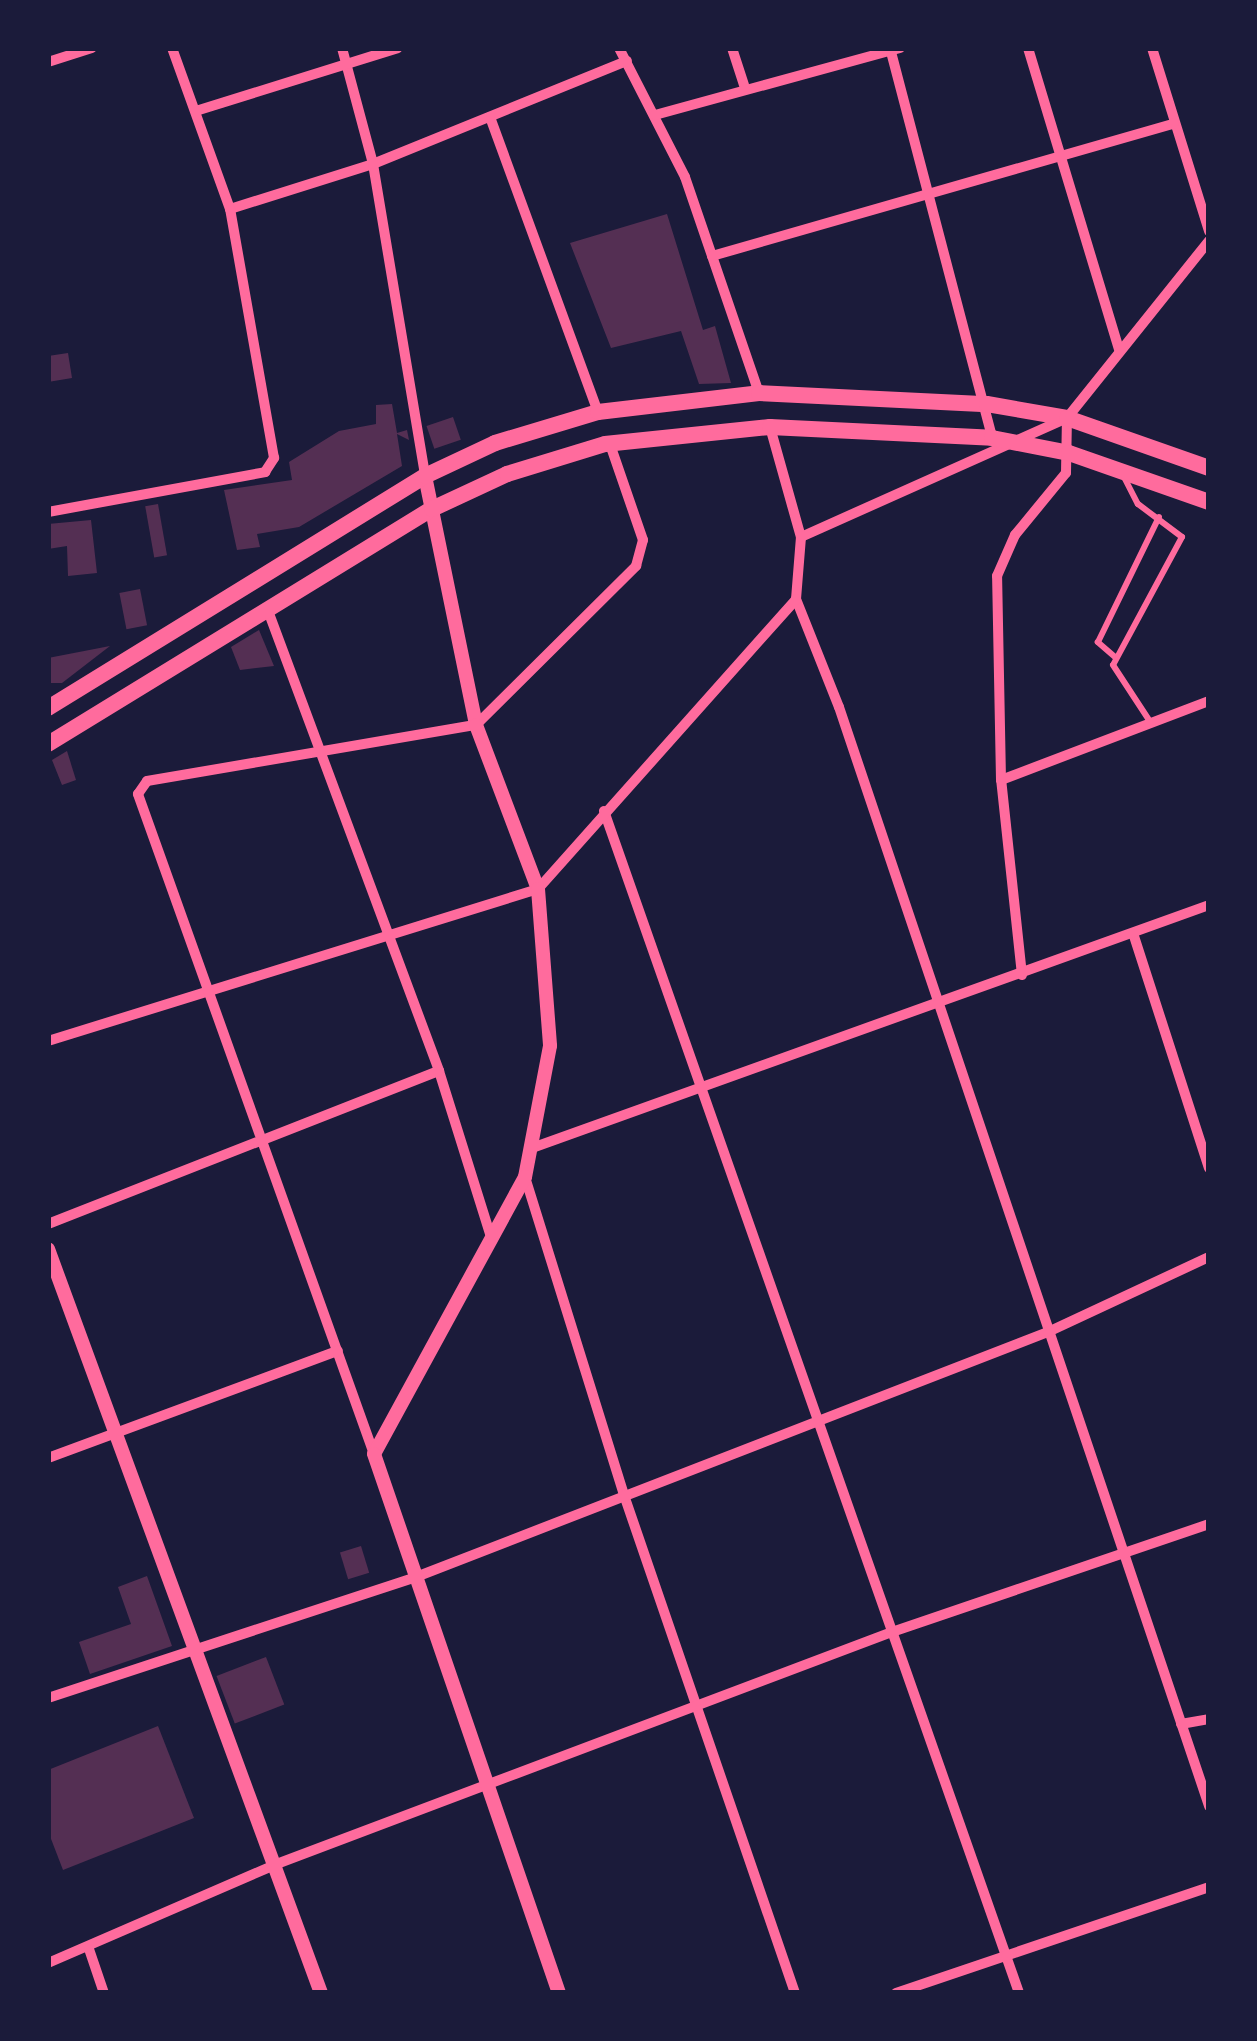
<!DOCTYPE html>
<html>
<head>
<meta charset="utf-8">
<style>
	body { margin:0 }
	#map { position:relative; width:1257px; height:2041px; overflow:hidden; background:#1b1b3a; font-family:"Noto Serif",serif }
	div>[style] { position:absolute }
	.building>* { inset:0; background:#542f53; transform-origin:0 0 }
	.service>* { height:6px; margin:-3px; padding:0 3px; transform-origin:3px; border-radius:3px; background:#ff6b9d }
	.minor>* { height:10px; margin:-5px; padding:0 5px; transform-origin:5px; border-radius:5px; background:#ff6b9d }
	.tertiary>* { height:14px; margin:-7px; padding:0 7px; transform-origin:7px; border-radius:7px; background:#ff6b9d }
	.primary>* { height:16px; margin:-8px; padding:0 8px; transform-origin:8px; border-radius:8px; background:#ff6b9d }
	span { translate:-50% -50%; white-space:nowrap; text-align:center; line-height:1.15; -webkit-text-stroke:12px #1b1b3a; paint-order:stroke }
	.frame { position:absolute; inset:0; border:51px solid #1b1b3a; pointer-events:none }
</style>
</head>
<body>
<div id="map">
	<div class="building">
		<i style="clip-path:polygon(667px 214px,703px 330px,715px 326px,731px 383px,699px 384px,681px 331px,611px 348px,570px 243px)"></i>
		<i style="clip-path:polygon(68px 353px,72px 378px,48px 382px,48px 356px)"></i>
		<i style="clip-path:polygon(392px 404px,397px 433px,407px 430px,409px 440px,397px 434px,402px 466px,299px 527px,257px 534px,260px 547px,237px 550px,224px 490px,292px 480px,289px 462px,339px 431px,376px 424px,376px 405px)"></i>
		<i style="left:453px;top:417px;width:24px;height:28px;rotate:71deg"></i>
		<i style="left:158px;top:504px;width:52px;height:13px;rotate:80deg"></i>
		<i style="clip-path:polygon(91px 520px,97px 573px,68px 576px,67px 546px,48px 549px,48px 524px)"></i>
		<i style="left:140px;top:589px;width:37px;height:21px;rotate:79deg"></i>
		<i style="clip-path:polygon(259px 630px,274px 666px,240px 670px,231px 647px)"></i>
		<i style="clip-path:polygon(110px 646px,62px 683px,48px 683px,48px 658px)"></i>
		<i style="clip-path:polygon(67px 751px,76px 780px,62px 785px,52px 760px)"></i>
		<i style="left:361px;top:1546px;width:28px;height:22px;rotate:73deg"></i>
		<i style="clip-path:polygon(147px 1576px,172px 1646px,90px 1674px,79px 1642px,131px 1624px,118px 1587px)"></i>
		<i style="left:266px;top:1657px;width:51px;height:53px;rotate:69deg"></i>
		<i style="clip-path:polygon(158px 1726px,194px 1818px,63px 1870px,48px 1831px,48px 1770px)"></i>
	</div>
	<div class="service">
		<i style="left:1125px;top:479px;width:28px;rotate:63deg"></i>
		<i style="left:1138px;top:504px;width:55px;rotate:36.9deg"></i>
		<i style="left:1182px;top:537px;width:145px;rotate:118.3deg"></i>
		<i style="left:1113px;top:665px;width:69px;rotate:56.8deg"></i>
		<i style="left:1115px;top:657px;width:23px;rotate:-139deg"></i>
		<i style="left:1098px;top:642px;width:139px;rotate:-64deg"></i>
	</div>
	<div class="minor">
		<i style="left:342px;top:48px;width:120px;rotate:75deg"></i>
		<i style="left:373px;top:164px;width:316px;rotate:80.5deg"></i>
		<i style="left:619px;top:48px;width:145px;rotate:62.9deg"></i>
		<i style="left:685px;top:177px;width:228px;rotate:71.1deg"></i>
		<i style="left:732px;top:48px;width:39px;rotate:72deg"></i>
		<i style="left:890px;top:48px;width:403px;rotate:75.3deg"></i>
		<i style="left:1028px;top:48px;width:315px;rotate:73.2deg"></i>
		<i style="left:1152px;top:48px;width:192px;rotate:72.7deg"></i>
		<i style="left:48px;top:62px;width:46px;rotate:-17.7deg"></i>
		<i style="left:199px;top:110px;width:208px;rotate:-17.3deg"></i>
		<i style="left:655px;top:115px;width:254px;rotate:-15.3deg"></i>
		<i style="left:490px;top:117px;width:314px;rotate:69.9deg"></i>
		<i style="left:230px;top:209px;width:150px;rotate:-17.5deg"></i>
		<i style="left:373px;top:164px;width:274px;rotate:-22.1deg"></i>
		<i style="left:712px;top:256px;width:480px;rotate:-16deg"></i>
		<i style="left:770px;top:427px;width:114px;rotate:74.3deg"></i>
		<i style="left:801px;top:537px;width:62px;rotate:94.6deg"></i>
		<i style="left:796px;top:599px;width:116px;rotate:68.3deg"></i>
		<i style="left:839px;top:707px;width:1160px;rotate:71.39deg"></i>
		<i style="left:48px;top:512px;width:221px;rotate:-10.4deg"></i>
		<i style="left:265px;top:472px;width:17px;rotate:-57deg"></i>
		<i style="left:274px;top:458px;width:253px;rotate:-100deg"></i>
		<i style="left:230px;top:209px;width:171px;rotate:-109.8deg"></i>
		<i style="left:801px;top:537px;width:291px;rotate:-24.1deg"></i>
		<i style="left:1067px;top:418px;width:227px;rotate:-51.3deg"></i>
		<i style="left:267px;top:608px;width:494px;rotate:69.6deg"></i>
		<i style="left:439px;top:1071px;width:171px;rotate:72.6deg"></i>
		<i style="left:1001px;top:780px;width:222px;rotate:-20.8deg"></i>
		<i style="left:604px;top:811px;width:1253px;rotate:70.65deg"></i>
		<i style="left:1133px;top:933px;width:247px;rotate:72.1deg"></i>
		<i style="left:1022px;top:975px;width:196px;rotate:-96.1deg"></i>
		<i style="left:1001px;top:780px;width:204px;rotate:-91.1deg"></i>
		<i style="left:997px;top:576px;width:45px;rotate:-66.3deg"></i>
		<i style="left:1015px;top:535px;width:80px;rotate:-50.6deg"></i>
		<i style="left:1066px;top:473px;width:55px;rotate:-89deg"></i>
		<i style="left:48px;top:1041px;width:513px;rotate:-17.23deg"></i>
		<i style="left:538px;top:889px;width:388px;rotate:-48.3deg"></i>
		<i style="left:532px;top:1148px;width:719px;rotate:-19.74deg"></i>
		<i style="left:525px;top:1177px;width:333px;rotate:72.7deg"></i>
		<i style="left:624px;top:1495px;width:527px;rotate:71.05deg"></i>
		<i style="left:48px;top:1224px;width:420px;rotate:-21.4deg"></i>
		<i style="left:374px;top:1454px;width:701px;rotate:-109.68deg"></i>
		<i style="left:138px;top:794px;width:16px;rotate:-55deg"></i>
		<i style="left:147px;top:781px;width:334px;rotate:-9.7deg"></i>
		<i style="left:476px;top:725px;width:226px;rotate:-44.8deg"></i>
		<i style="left:636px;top:566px;width:27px;rotate:-75deg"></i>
		<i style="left:643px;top:540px;width:102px;rotate:-109deg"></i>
		<i style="left:48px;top:1458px;width:309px;rotate:-20.3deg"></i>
		<i style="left:48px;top:1698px;width:387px;rotate:-18.2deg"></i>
		<i style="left:416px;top:1577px;width:678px;rotate:-21.19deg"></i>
		<i style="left:1048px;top:1332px;width:178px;rotate:-25deg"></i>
		<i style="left:1181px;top:1724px;width:28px;rotate:-10deg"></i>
		<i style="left:89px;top:1949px;width:46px;rotate:71.2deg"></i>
		<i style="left:48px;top:1963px;width:246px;rotate:-23.4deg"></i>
		<i style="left:274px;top:1865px;width:660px;rotate:-20.66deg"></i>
		<i style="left:892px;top:1632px;width:335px;rotate:-18.8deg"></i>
		<i style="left:896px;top:1993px;width:330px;rotate:-18.7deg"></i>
	</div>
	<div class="tertiary">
		<i style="left:425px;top:476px;width:254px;rotate:78.4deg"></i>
		<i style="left:476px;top:725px;width:175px;rotate:69.3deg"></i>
		<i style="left:538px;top:889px;width:157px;rotate:85.6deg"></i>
		<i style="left:550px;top:1046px;width:133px;rotate:100.8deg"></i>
		<i style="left:525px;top:1177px;width:315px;rotate:118.6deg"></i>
		<i style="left:374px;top:1454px;width:570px;rotate:71.06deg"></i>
		<i style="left:48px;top:1249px;width:793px;rotate:69.85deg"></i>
	</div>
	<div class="primary">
		<i style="left:48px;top:708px;width:443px;rotate:-31.6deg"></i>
		<i style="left:425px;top:476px;width:77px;rotate:-25.2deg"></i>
		<i style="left:495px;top:443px;width:108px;rotate:-16.8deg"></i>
		<i style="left:598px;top:412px;width:162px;rotate:-6.7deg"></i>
		<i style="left:759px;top:393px;width:228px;rotate:2.8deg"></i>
		<i style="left:987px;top:404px;width:81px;rotate:9.9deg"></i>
		<i style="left:1067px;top:418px;width:151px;rotate:19.4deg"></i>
		<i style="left:48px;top:744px;width:450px;rotate:-31.5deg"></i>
		<i style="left:432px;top:509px;width:83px;rotate:-25deg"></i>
		<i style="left:507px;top:474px;width:102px;rotate:-17deg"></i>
		<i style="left:605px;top:444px;width:166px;rotate:-5.9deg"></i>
		<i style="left:770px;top:427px;width:222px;rotate:2.8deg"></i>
		<i style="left:992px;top:438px;width:78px;rotate:11deg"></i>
		<i style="left:1069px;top:453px;width:148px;rotate:19.3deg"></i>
	</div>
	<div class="frame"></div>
</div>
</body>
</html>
